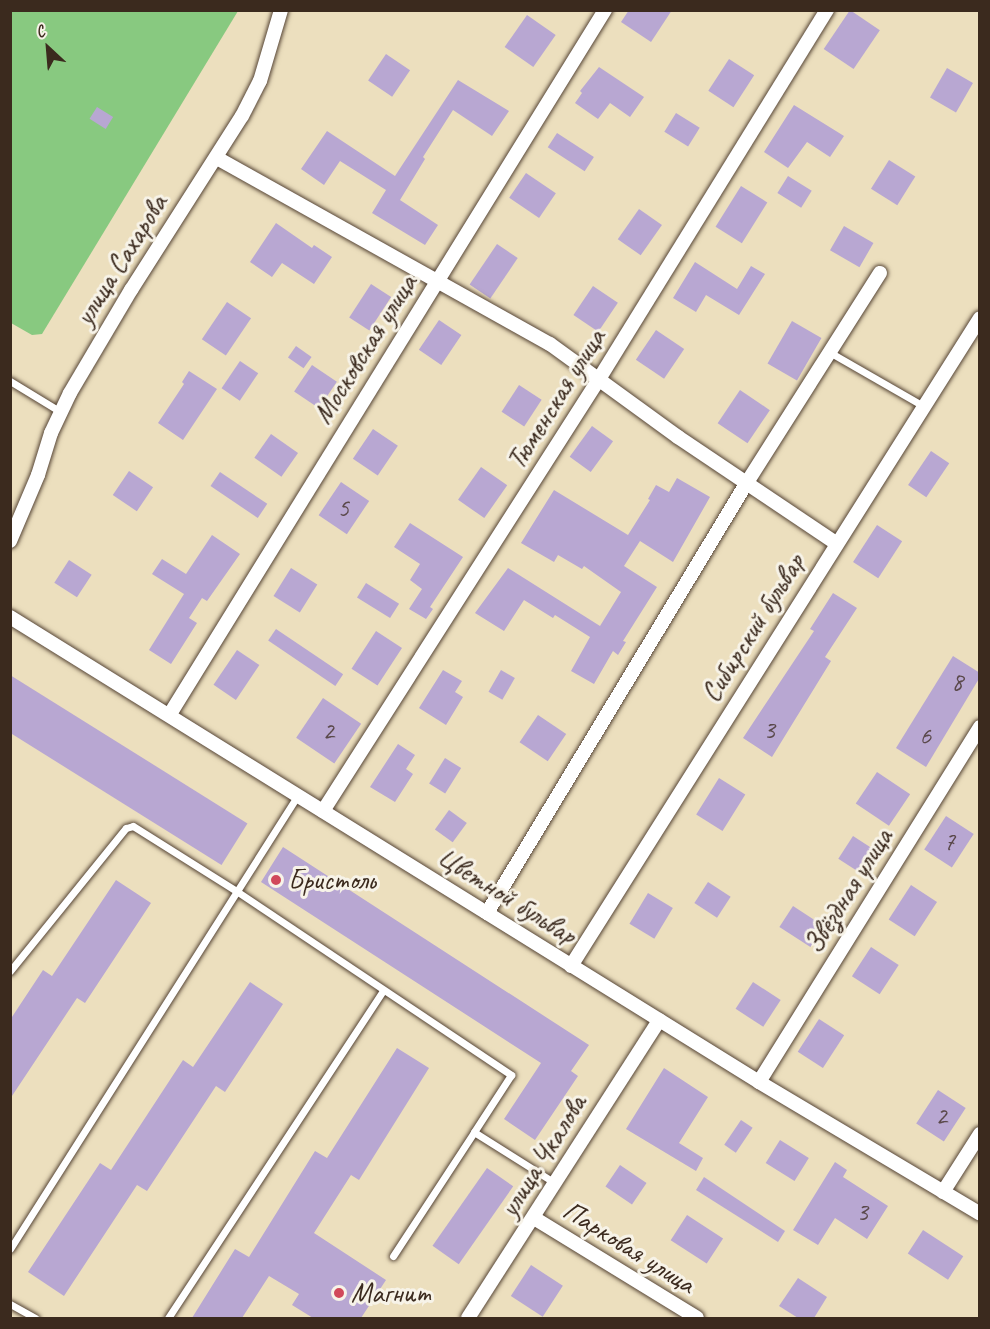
<!DOCTYPE html>
<html>
<head>
<meta charset="utf-8">
<style>
	body { margin:0 }
	#map { position:relative; width:990px; height:1329px; overflow:hidden; background:#ecdfbe; font-family:Caveat,sans-serif }
	div>[style] { position:absolute }
	.green>* { inset:0; background:#88c980 }
	.building>* { inset:0; background:#b8a7d2; transform-origin:0 0 }
	.roads { filter:drop-shadow(0 0 2px #564536) drop-shadow(0 0 2px #564536) }
	.lane>* { height:7px; margin:-3.5px; padding:0 3.5px; transform-origin:3.5px; border-radius:3.5px; background:#fff }
	.street>* { height:14px; margin:-7px; padding:0 7px; transform-origin:7px; border-radius:7px; background:#fff }
	.dots>* { width:16px; height:16px; translate:-50% -50%; box-sizing:border-box; border:3px solid #f7f3e8; border-radius:50% }
	span { translate:-50% -50%; white-space:nowrap; text-align:center; line-height:1.15; -webkit-text-stroke:6px #f7f3e8; paint-order:stroke }
	.number-label { font-size:26px; color:#5a494b }
	.number-label span { -webkit-text-stroke-width:0 }
	.street-label { font-size:28px; color:#3b2a1e }
	.poi-label { font-size:28px; color:#3b2a1e }
	.left { translate:0 -50%; text-align:left }
	.frame { position:absolute; inset:0; border:12px solid #3b2a1e; pointer-events:none }
	.north { position:absolute; left:18px; top:18px; width:60px; height:60px; -webkit-text-stroke:4px #f7f3e8; paint-order:stroke; rotate:334deg; font-size:16px; font-weight:700; line-height:24px; text-align:center; color:#3b2a1e }
	.north::after { content:''; display:block; margin:auto; width:21px; height:27px; background:#3b2a1e; clip-path:polygon(50% 0,100% 100%,50% 72%,0 100%) }
</style>
</head>
<body>
<div id="map">
	<div class="green">
		<i style="clip-path:polygon(11px 11px,238px 11px,42px 334px,32px 335px,11px 323px)"></i>
	</div>
	<div class="building">
		<i style="clip-path:polygon(629px 10px,672px 10px,651px 42px,621px 22px)"></i>
		<i style="left:850px;top:10px;width:36px;height:47px;rotate:34deg"></i>
		<i style="left:527px;top:15px;width:35px;height:39px;rotate:35deg"></i>
		<i style="left:386px;top:54px;width:29px;height:32px;rotate:34deg"></i>
		<i style="left:729px;top:59px;width:30px;height:38px;rotate:33deg"></i>
		<i style="clip-path:polygon(599px 67px,644px 97px,630px 117px,610px 103px,598px 119px,575px 103px,582px 93px,580px 91px)"></i>
		<i style="left:947px;top:68px;width:30px;height:34px;rotate:30deg"></i>
		<i style="clip-path:polygon(458px 80px,509px 111px,492px 136px,453px 110px,423px 157px,425px 159px,400px 200px,438px 225px,425px 245px,372px 213px,386px 190px,340px 161px,324px 185px,301px 169px,327px 131px,395px 176px)"></i>
		<i style="clip-path:polygon(794px 105px,844px 136px,830px 157px,807px 142px,788px 168px,764px 152px)"></i>
		<i style="left:97px;top:107px;width:19px;height:14px;rotate:32deg"></i>
		<i style="left:676px;top:113px;width:28px;height:22px;rotate:32deg"></i>
		<i style="left:557px;top:133px;width:44px;height:17px;rotate:33deg"></i>
		<i style="left:889px;top:160px;width:31px;height:34px;rotate:32deg"></i>
		<i style="left:526px;top:173px;width:36px;height:30px;rotate:34deg"></i>
		<i style="left:788px;top:176px;width:28px;height:20px;rotate:32deg"></i>
		<i style="left:741px;top:186px;width:31px;height:48px;rotate:32deg"></i>
		<i style="left:639px;top:209px;width:28px;height:37px;rotate:35deg"></i>
		<i style="clip-path:polygon(276px 223px,312px 248px,314px 245px,332px 257px,314px 284px,282px 263px,272px 277px,250px 262px)"></i>
		<i style="left:844px;top:226px;width:34px;height:28px;rotate:30deg"></i>
		<i style="left:497px;top:244px;width:25px;height:49px;rotate:34deg"></i>
		<i style="clip-path:polygon(695px 262px,737px 289px,751px 266px,765px 274px,739px 315px,706px 295px,696px 312px,673px 298px)"></i>
		<i style="left:371px;top:284px;width:24px;height:40px;rotate:33deg"></i>
		<i style="left:593px;top:286px;width:30px;height:35px;rotate:34deg"></i>
		<i style="left:227px;top:302px;width:29px;height:45px;rotate:34deg"></i>
		<i style="left:439px;top:320px;width:27px;height:36px;rotate:34deg"></i>
		<i style="left:792px;top:321px;width:34px;height:49px;rotate:30deg"></i>
		<i style="left:656px;top:330px;width:34px;height:36px;rotate:34deg"></i>
		<i style="left:296px;top:346px;width:19px;height:14px;rotate:35deg"></i>
		<i style="left:240px;top:361px;width:22px;height:33px;rotate:34deg"></i>
		<i style="left:312px;top:365px;width:30px;height:32px;rotate:34deg"></i>
		<i style="clip-path:polygon(189px 371px,217px 389px,183px 440px,158px 423px,184px 384px,182px 382px)"></i>
		<i style="left:519px;top:385px;width:27px;height:32px;rotate:33deg"></i>
		<i style="left:740px;top:390px;width:36px;height:40px;rotate:34deg"></i>
		<i style="left:592px;top:426px;width:26px;height:38px;rotate:36deg"></i>
		<i style="left:373px;top:429px;width:30px;height:36px;rotate:34deg"></i>
		<i style="left:271px;top:434px;width:33px;height:29px;rotate:35deg"></i>
		<i style="left:931px;top:451px;width:22px;height:41px;rotate:34deg"></i>
		<i style="left:481px;top:467px;width:32px;height:40px;rotate:35deg"></i>
		<i style="left:129px;top:471px;width:29px;height:29px;rotate:34deg"></i>
		<i style="left:220px;top:472px;width:57px;height:17px;rotate:34deg"></i>
		<i style="clip-path:polygon(677px 478px,710px 497px,673px 562px,640px 541px,624px 566px,657px 587px,623px 641px,626px 642px,618px 655px,613px 651px,594px 684px,571px 671px,590px 637px,555px 615px,553px 618px,524px 600px,504px 631px,475px 613px,508px 568px,600px 626px,621px 592px,584px 566px,582px 569px,558px 555px,554px 562px,521px 543px,554px 490px,628px 535px,650px 500px,648px 499px,656px 485px,669px 492px)"></i>
		<i style="left:341px;top:482px;width:34px;height:40px;rotate:34deg"></i>
		<i style="clip-path:polygon(410px 523px,463px 557px,430px 607px,433px 609px,426px 619px,409px 609px,422px 589px,410px 580px,420px 564px,394px 547px)"></i>
		<i style="left:877px;top:525px;width:30px;height:44px;rotate:33deg"></i>
		<i style="clip-path:polygon(212px 535px,240px 554px,207px 601px,202px 598px,189px 618px,197px 623px,171px 664px,149px 650px,184px 594px,152px 574px,162px 559px,186px 574px)"></i>
		<i style="left:69px;top:560px;width:27px;height:27px;rotate:33deg"></i>
		<i style="left:291px;top:568px;width:31px;height:33px;rotate:32deg"></i>
		<i style="left:366px;top:583px;width:39px;height:17px;rotate:32deg"></i>
		<i style="clip-path:polygon(833px 593px,857px 608px,825px 657px,831px 661px,772px 757px,743px 738px,814px 631px,810px 629px)"></i>
		<i style="left:276px;top:629px;width:81px;height:14px;rotate:34deg"></i>
		<i style="left:376px;top:631px;width:31px;height:45px;rotate:33deg"></i>
		<i style="left:237px;top:650px;width:27px;height:42px;rotate:34deg"></i>
		<i style="clip-path:polygon(953px 656px,980px 673px,980px 677px,926px 767px,896px 748px)"></i>
		<i style="clip-path:polygon(443px 670px,462px 681px,455px 692px,463px 697px,446px 725px,419px 708px)"></i>
		<i style="left:501px;top:670px;width:16px;height:25px;rotate:30deg"></i>
		<i style="left:10px;top:675px;width:280px;height:49px;rotate:32deg"></i>
		<i style="left:323px;top:698px;width:46px;height:48px;rotate:34deg"></i>
		<i style="left:538px;top:715px;width:34px;height:33px;rotate:34deg"></i>
		<i style="clip-path:polygon(398px 744px,415px 755px,406px 769px,413px 774px,395px 802px,370px 787px)"></i>
		<i style="left:445px;top:758px;width:19px;height:30px;rotate:32deg"></i>
		<i style="left:877px;top:772px;width:40px;height:38px;rotate:34deg"></i>
		<i style="left:719px;top:778px;width:31px;height:43px;rotate:32deg"></i>
		<i style="left:449px;top:810px;width:22px;height:24px;rotate:36deg"></i>
		<i style="left:946px;top:816px;width:33px;height:40px;rotate:33deg"></i>
		<i style="left:853px;top:836px;width:30px;height:27px;rotate:33deg"></i>
		<i style="clip-path:polygon(283px 847px,589px 1045px,571px 1071px,578px 1076px,535px 1140px,504px 1119px,541px 1063px,261px 882px)"></i>
		<i style="clip-path:polygon(116px 880px,151px 903px,85px 1003px,77px 998px,10px 1099px,10px 1020px,43px 970px,52px 976px)"></i>
		<i style="left:708px;top:882px;width:27px;height:25px;rotate:33deg"></i>
		<i style="left:911px;top:885px;width:31px;height:41px;rotate:33deg"></i>
		<i style="left:648px;top:893px;width:29px;height:36px;rotate:31deg"></i>
		<i style="left:793px;top:906px;width:37px;height:25px;rotate:33deg"></i>
		<i style="left:871px;top:947px;width:33px;height:35px;rotate:33deg"></i>
		<i style="clip-path:polygon(250px 982px,283px 1004px,225px 1092px,216px 1086px,147px 1191px,137px 1185px,64px 1296px,28px 1272px,100px 1163px,111px 1170px,183px 1060px,193px 1067px)"></i>
		<i style="left:753px;top:982px;width:33px;height:32px;rotate:33deg"></i>
		<i style="left:819px;top:1019px;width:30px;height:39px;rotate:33deg"></i>
		<i style="clip-path:polygon(397px 1048px,429px 1068px,359px 1180px,351px 1175px,314px 1233px,386px 1280px,361px 1318px,313px 1318px,292px 1305px,299px 1294px,269px 1276px,242px 1318px,192px 1318px,235px 1249px,249px 1257px,315px 1151px,327px 1158px)"></i>
		<i style="clip-path:polygon(664px 1068px,708px 1097px,679px 1143px,703px 1158px,696px 1171px,626px 1129px)"></i>
		<i style="left:938px;top:1090px;width:33px;height:40px;rotate:33deg"></i>
		<i style="left:741px;top:1120px;width:14px;height:30px;rotate:34deg"></i>
		<i style="left:780px;top:1140px;width:34px;height:27px;rotate:32deg"></i>
		<i style="clip-path:polygon(835px 1162px,847px 1170px,843px 1177px,888px 1206px,867px 1239px,835px 1218px,818px 1245px,793px 1230px)"></i>
		<i style="left:620px;top:1165px;width:32px;height:26px;rotate:34deg"></i>
		<i style="left:487px;top:1168px;width:32px;height:95px;rotate:35deg"></i>
		<i style="clip-path:polygon(704px 1177px,785px 1231px,778px 1242px,696px 1190px)"></i>
		<i style="left:687px;top:1215px;width:43px;height:30px;rotate:33deg"></i>
		<i style="left:923px;top:1230px;width:48px;height:28px;rotate:33deg"></i>
		<i style="left:531px;top:1265px;width:38px;height:37px;rotate:33deg"></i>
		<i style="clip-path:polygon(798px 1278px,827px 1297px,814px 1318px,798px 1318px,779px 1306px)"></i>
	</div>
	<div class="roads">
		<div class="lane">
			<i style="left:831px;top:353px;width:108px;rotate:29.9deg"></i>
			<i style="left:10px;top:381px;width:60px;rotate:31.3deg"></i>
			<i style="left:10px;top:971px;width:184px;rotate:-51deg"></i>
			<i style="left:126px;top:828px;width:7px;rotate:-16deg"></i>
			<i style="left:133px;top:826px;width:124px;rotate:32.2deg"></i>
			<i style="left:238px;top:892px;width:329px;rotate:33.8deg"></i>
			<i style="left:511px;top:1075px;width:68px;rotate:123deg"></i>
			<i style="left:474px;top:1132px;width:96px;rotate:32.2deg"></i>
			<i style="left:10px;top:1249px;width:538px;rotate:-57.61deg"></i>
			<i style="left:393px;top:1256px;width:148px;rotate:-56.8deg"></i>
			<i style="left:10px;top:1304px;width:29px;rotate:29deg"></i>
			<i style="left:168px;top:1318px;width:391px;rotate:-56.7deg"></i>
		</div>
		<div class="street">
			<i style="left:217px;top:158px;width:381px;rotate:29.2deg"></i>
			<i style="left:550px;top:344px;width:158px;rotate:36deg"></i>
			<i style="left:678px;top:437px;width:190px;rotate:33.9deg"></i>
			<i style="left:10px;top:541px;width:72px;rotate:-67deg"></i>
			<i style="left:38px;top:475px;width:44px;rotate:-72.8deg"></i>
			<i style="left:51px;top:433px;width:44px;rotate:-64.6deg"></i>
			<i style="left:70px;top:393px;width:120px;rotate:-59.4deg"></i>
			<i style="left:131px;top:290px;width:206px;rotate:-57.5deg"></i>
			<i style="left:242px;top:116px;width:39px;rotate:-63deg"></i>
			<i style="left:260px;top:81px;width:74px;rotate:-73.5deg"></i>
			<i style="left:10px;top:617px;width:882px;rotate:31.83deg"></i>
			<i style="left:759px;top:1082px;width:257px;rotate:30.8deg"></i>
			<i style="left:170px;top:714px;width:828px;rotate:-58.29deg"></i>
			<i style="left:323px;top:811px;width:513px;rotate:-57.43deg"></i>
			<i style="left:599px;top:379px;width:434px;rotate:-58.3deg"></i>
			<i style="left:487px;top:913px;width:501px;rotate:-58.88deg"></i>
			<i style="left:746px;top:484px;width:250px;rotate:-57.6deg"></i>
			<i style="left:571px;top:966px;width:766px;rotate:-57.74deg"></i>
			<i style="left:759px;top:1082px;width:418px;rotate:-58.1deg"></i>
			<i style="left:943px;top:1192px;width:69px;rotate:-57.5deg"></i>
			<i style="left:534px;top:1218px;width:191px;rotate:31.5deg"></i>
			<i style="left:468px;top:1318px;width:354px;rotate:-57.3deg"></i>
		</div>
	</div>
	<div class="dots">
		<i style="left:276px;top:880px;background:#d1495b"></i>
		<i style="left:339px;top:1293px;background:#d1495b"></i>
	</div>
	<div class="number-label">
		<span style="left:343px;top:508px">5</span>
		<span style="left:957px;top:682px">8</span>
		<span style="left:769px;top:730px">3</span>
		<span style="left:328px;top:731px">2</span>
		<span style="left:925px;top:736px">6</span>
		<span style="left:949px;top:842px">7</span>
		<span style="left:941px;top:1116px">2</span>
		<span style="left:862px;top:1212px">3</span>
	</div>
	<div class="street-label">
		<span style="left:121px;top:260px;rotate:-58deg">улица Сахарова</span>
		<span style="left:365px;top:349px;rotate:-58deg">Московская улица</span>
		<span style="left:556px;top:399px;rotate:-58deg">Тюменская улица</span>
		<span style="left:753px;top:628px;rotate:-58deg">Сибирский бульвар</span>
		<span style="left:848px;top:891px;rotate:-58deg">Звёздная улица</span>
		<span style="left:507px;top:896px;rotate:32deg">Цветной бульвар</span>
		<span style="left:543px;top:1156px;rotate:-58deg">улица Чкалова</span>
		<span style="left:629px;top:1247px;rotate:32deg">Парковая улица</span>
	</div>
	<div class="poi-label">
		<span class="left" style="left:288px;top:880px">Бристоль</span>
		<span class="left" style="left:351px;top:1293px">Магнит</span>
	</div>
	<div class="frame"></div>
	<div class="north">С</div>
</div>
</body>
</html>
